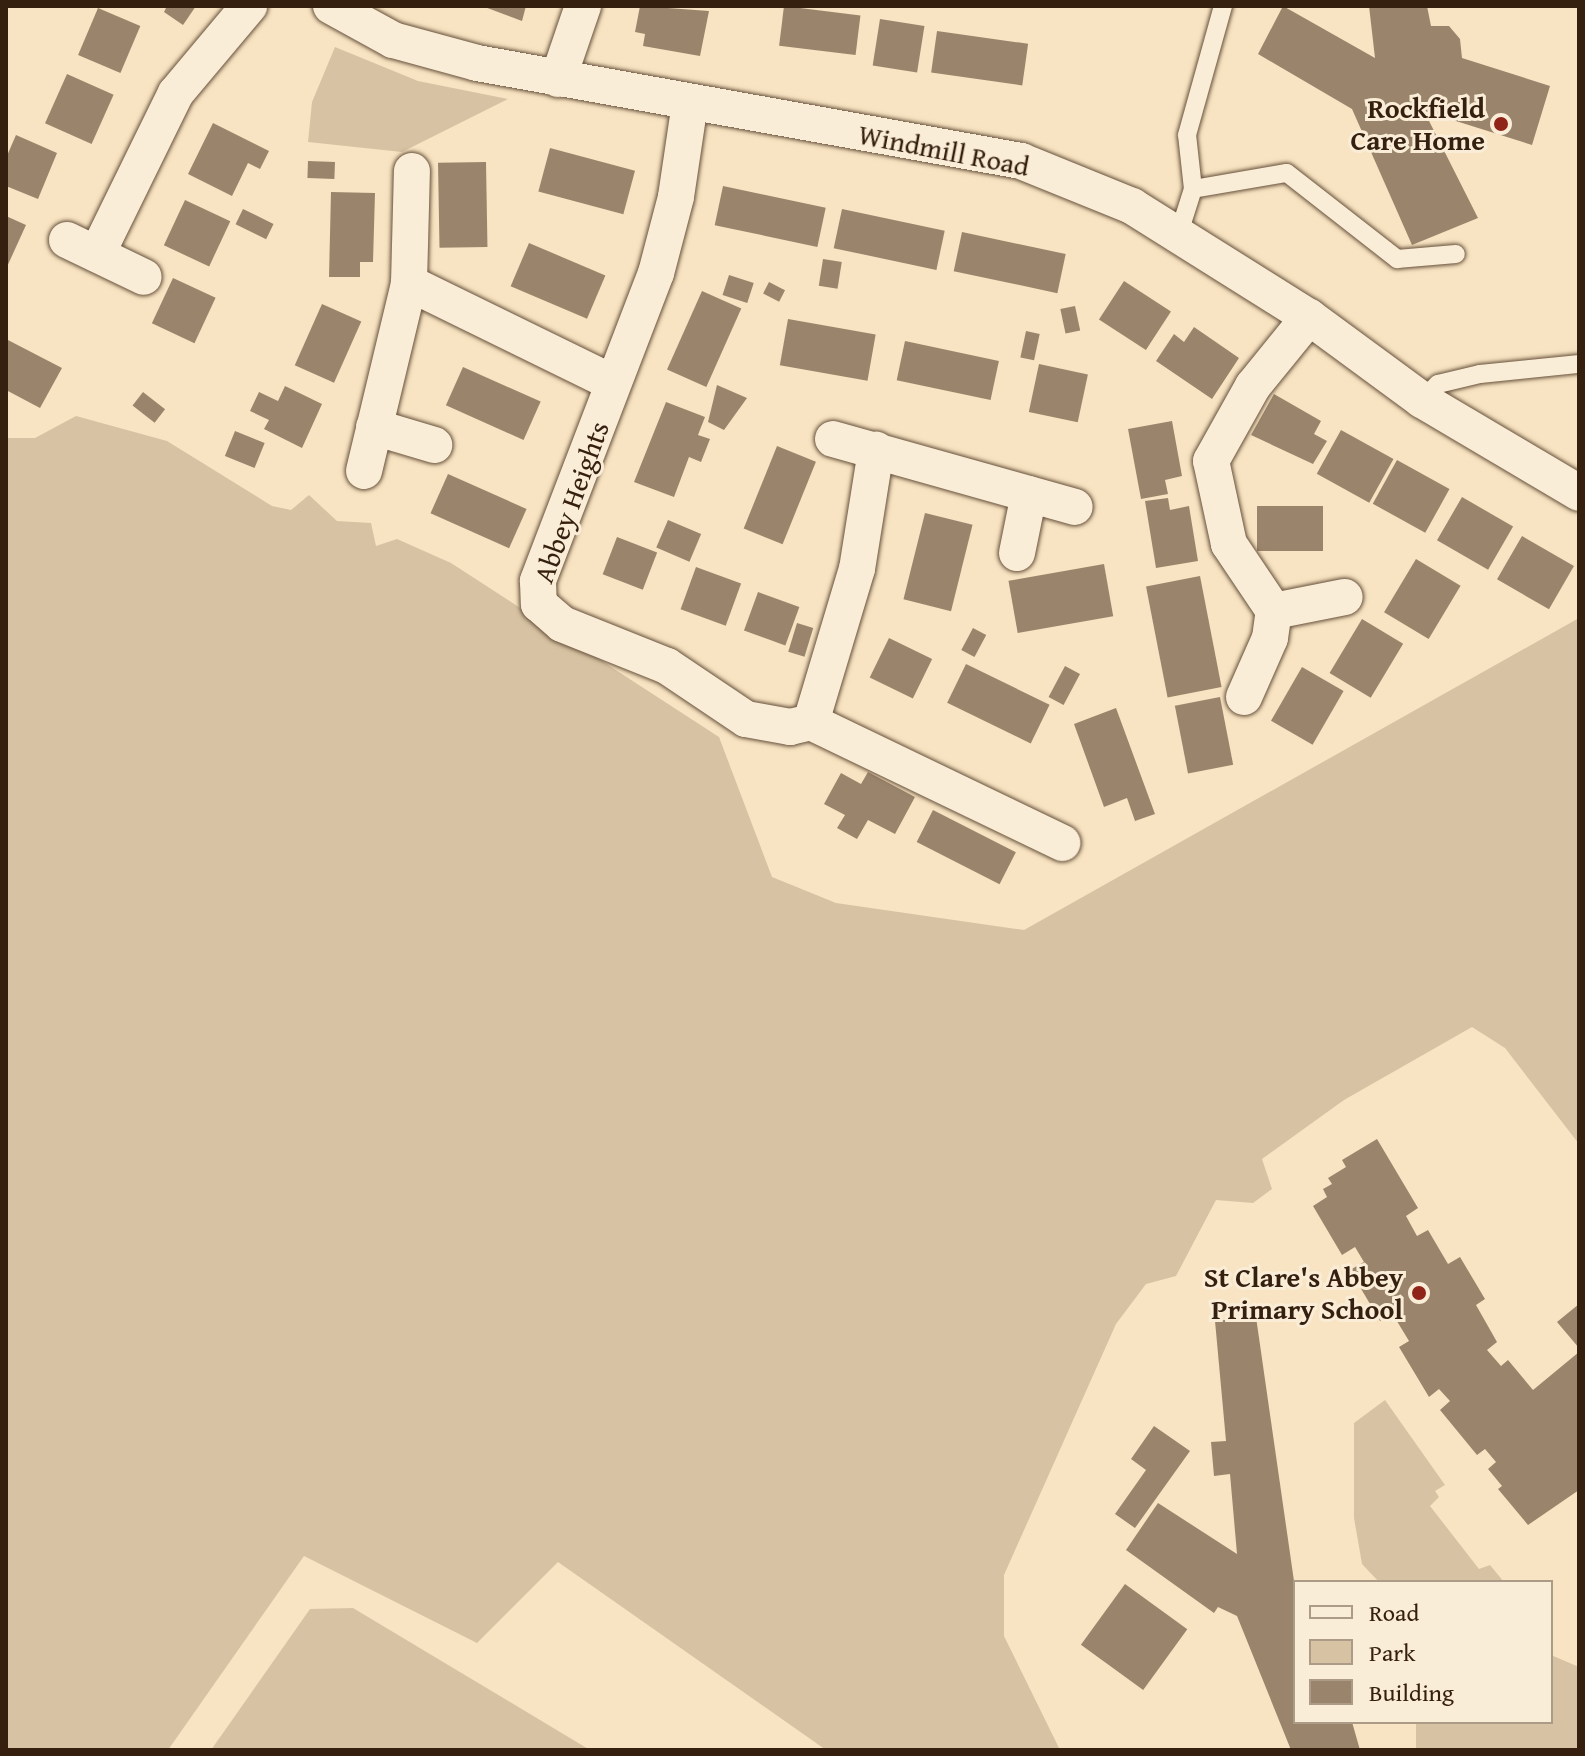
<!DOCTYPE html>
<html>
<head>
<meta charset="utf-8">
<style>
	body { margin:0 }
	#map { position:relative; width:1585px; height:1756px; overflow:hidden; background:#f8e4c2; font-family:"Gentium Book Plus",serif }
	div>[style] { position:absolute }
	.green>* { inset:0; background:#d7c3a3 }
	.building>* { inset:0; background:#9a856c; transform-origin:0 0 }
	.roads { filter:drop-shadow(0 0 2px #66503b) drop-shadow(0 0 2px #66503b) }
	.service>* { height:18px; margin:-9px; padding:0 9px; transform-origin:9px; border-radius:9px; background:#faedd7 }
	.minor>* { height:36px; margin:-18px; padding:0 18px; transform-origin:18px; border-radius:18px; background:#faedd7 }
	.dots>* { width:22px; height:22px; translate:-50% -50%; box-sizing:border-box; border:4px solid #faedd7; border-radius:50% }
	span { translate:-50% -50%; white-space:nowrap; text-align:center; line-height:1.15; -webkit-text-stroke:6px #faedd7; paint-order:stroke }
	.poi-label { font-size:28px; color:#351f0e; font-weight:700 }
	.right { translate:-100% -50%; text-align:right }
	.street-label { font-size:28px; color:#351f0e }
	.frame { position:absolute; inset:0; border:8px solid #351f0e; pointer-events:none }
	.legend { position:absolute; left:1293px; top:1580px; width:260px; height:144px; box-sizing:border-box; background:#faedd7; border:2px solid #ab9b87; margin:0; padding:10px 14px; list-style:none; font-size:24px; color:#351f0e }
	.legend li { display:flex; align-items:center; gap:16px; height:40px }
	.legend b { width:40px; border:2px solid #ab9b87 }
</style>
</head>
<body>
<div id="map">
	<div class="green">
		<i style="clip-path:polygon(335px 47px,418px 81px,508px 99px,402px 152px,308px 142px,312px 102px)"></i>
		<i style="clip-path:polygon(76px 416px,167px 441px,272px 506px,291px 510px,309px 495px,337px 521px,371px 523px,376px 546px,397px 539px,451px 563px,719px 737px,772px 877px,836px 903px,1024px 930px,1579px 618px,1579px 1144px,1505px 1048px,1472px 1027px,1344px 1100px,1262px 1159px,1272px 1189px,1253px 1203px,1216px 1200px,1176px 1276px,1146px 1284px,1116px 1324px,1004px 1575px,1004px 1636px,1060px 1750px,826px 1750px,558px 1562px,477px 1643px,304px 1556px,168px 1750px,6px 1750px,6px 438px,35px 438px)"></i>
		<i style="clip-path:polygon(1385px 1400px,1445px 1485px,1435px 1491px,1439px 1497px,1430px 1506px,1479px 1569px,1490px 1565px,1504px 1582px,1379px 1582px,1362px 1564px,1354px 1518px,1354px 1423px)"></i>
		<i style="clip-path:polygon(353px 1608px,590px 1750px,211px 1750px,310px 1609px)"></i>
		<i style="clip-path:polygon(1551px 1655px,1579px 1667px,1579px 1750px,1416px 1750px,1416px 1722px,1551px 1722px)"></i>
	</div>
	<div class="building">
		<i style="clip-path:polygon(167px 6px,196px 6px,183px 25px,164px 12px)"></i>
		<i style="clip-path:polygon(482px 6px,526px 6px,522px 21px)"></i>
		<i style="clip-path:polygon(640px 6px,709px 11px,700px 56px,643px 46px,645px 34px,635px 32px)"></i>
		<i style="left:784px;top:6px;width:77px;height:40px;rotate:7deg"></i>
		<i style="clip-path:polygon(1283px 6px,1375px 58px,1369px 6px,1427px 6px,1431px 26px,1449px 26px,1460px 39px,1462px 58px,1550px 86px,1532px 145px,1424px 111px,1478px 218px,1412px 245px,1352px 109px,1258px 54px)"></i>
		<i style="left:98px;top:8px;width:46px;height:51px;rotate:23deg"></i>
		<i style="left:880px;top:19px;width:45px;height:47px;rotate:9deg"></i>
		<i style="left:937px;top:31px;width:92px;height:42px;rotate:8deg"></i>
		<i style="left:67px;top:74px;width:51px;height:54px;rotate:24deg"></i>
		<i style="clip-path:polygon(213px 123px,269px 151px,260px 169px,248px 163px,232px 196px,188px 174px)"></i>
		<i style="clip-path:polygon(16px 135px,57px 153px,38px 199px,6px 186px,6px 158px)"></i>
		<i style="left:550px;top:148px;width:88px;height:45px;rotate:15deg"></i>
		<i style="left:308px;top:161px;width:27px;height:17px;rotate:2deg"></i>
		<i style="left:486px;top:162px;width:85px;height:48px;rotate:89deg"></i>
		<i style="left:723px;top:186px;width:105px;height:40px;rotate:12deg"></i>
		<i style="clip-path:polygon(331px 192px,375px 193px,373px 262px,360px 262px,360px 277px,329px 277px)"></i>
		<i style="left:185px;top:200px;width:50px;height:50px;rotate:25deg"></i>
		<i style="left:243px;top:209px;width:34px;height:17px;rotate:26deg"></i>
		<i style="left:842px;top:209px;width:105px;height:40px;rotate:12deg"></i>
		<i style="clip-path:polygon(6px 216px,26px 225px,6px 269px)"></i>
		<i style="left:962px;top:232px;width:106px;height:40px;rotate:12deg"></i>
		<i style="left:529px;top:243px;width:83px;height:47px;rotate:23deg"></i>
		<i style="left:823px;top:259px;width:19px;height:27px;rotate:9deg"></i>
		<i style="left:729px;top:275px;width:26px;height:21px;rotate:18deg"></i>
		<i style="left:173px;top:278px;width:47px;height:50px;rotate:25deg"></i>
		<i style="left:1124px;top:281px;width:56px;height:46px;rotate:33deg"></i>
		<i style="left:769px;top:282px;width:18px;height:13px;rotate:27deg"></i>
		<i style="left:702px;top:291px;width:43px;height:86px;rotate:24deg"></i>
		<i style="left:322px;top:304px;width:43px;height:67px;rotate:24deg"></i>
		<i style="left:1075px;top:306px;width:25px;height:15px;rotate:78deg"></i>
		<i style="left:788px;top:319px;width:89px;height:47px;rotate:10deg"></i>
		<i style="clip-path:polygon(1194px 327px,1239px 358px,1212px 399px,1156px 361px,1174px 334px,1184px 342px)"></i>
		<i style="left:1026px;top:331px;width:14px;height:27px;rotate:12deg"></i>
		<i style="clip-path:polygon(6px 339px,62px 368px,40px 408px,6px 390px)"></i>
		<i style="left:905px;top:341px;width:96px;height:40px;rotate:12deg"></i>
		<i style="left:1039px;top:364px;width:50px;height:49px;rotate:12deg"></i>
		<i style="left:463px;top:367px;width:85px;height:42px;rotate:24deg"></i>
		<i style="clip-path:polygon(717px 385px,747px 398px,724px 430px,708px 422px)"></i>
		<i style="clip-path:polygon(285px 386px,322px 404px,302px 448px,264px 429px,269px 420px,250px 411px,259px 392px,278px 401px)"></i>
		<i style="left:143px;top:392px;width:28px;height:17px;rotate:38deg"></i>
		<i style="clip-path:polygon(1274px 394px,1321px 421px,1314px 434px,1327px 441px,1313px 464px,1251px 435px)"></i>
		<i style="clip-path:polygon(666px 402px,705px 417px,698px 435px,710px 439px,701px 462px,689px 457px,674px 497px,634px 482px)"></i>
		<i style="clip-path:polygon(1172px 421px,1182px 476px,1165px 480px,1168px 494px,1141px 499px,1128px 429px)"></i>
		<i style="left:1341px;top:430px;width:60px;height:50px;rotate:29deg"></i>
		<i style="left:235px;top:431px;width:32px;height:27px;rotate:22deg"></i>
		<i style="left:777px;top:446px;width:42px;height:89px;rotate:22deg"></i>
		<i style="left:1397px;top:460px;width:60px;height:50px;rotate:29deg"></i>
		<i style="left:448px;top:474px;width:86px;height:43px;rotate:24deg"></i>
		<i style="left:1462px;top:497px;width:59px;height:50px;rotate:30deg"></i>
		<i style="clip-path:polygon(1168px 498px,1170px 510px,1189px 506px,1198px 561px,1156px 568px,1145px 501px)"></i>
		<i style="left:1257px;top:506px;width:66px;height:45px"></i>
		<i style="left:925px;top:513px;width:49px;height:89px;rotate:14deg"></i>
		<i style="left:668px;top:520px;width:36px;height:30px;rotate:23deg"></i>
		<i style="left:1522px;top:536px;width:60px;height:50px;rotate:30deg"></i>
		<i style="left:617px;top:537px;width:43px;height:40px;rotate:21deg"></i>
		<i style="left:1416px;top:559px;width:52px;height:62px;rotate:31deg"></i>
		<i style="left:1104px;top:564px;width:53px;height:97px;rotate:80deg"></i>
		<i style="left:696px;top:567px;width:48px;height:45px;rotate:20deg"></i>
		<i style="left:1200px;top:576px;width:113px;height:55px;rotate:79deg"></i>
		<i style="left:758px;top:592px;width:44px;height:41px;rotate:20deg"></i>
		<i style="left:1362px;top:619px;width:48px;height:63px;rotate:31deg"></i>
		<i style="left:797px;top:623px;width:17px;height:30px;rotate:17deg"></i>
		<i style="left:973px;top:628px;width:15px;height:25px;rotate:28deg"></i>
		<i style="left:889px;top:638px;width:48px;height:44px;rotate:26deg"></i>
		<i style="left:966px;top:664px;width:93px;height:43px;rotate:26deg"></i>
		<i style="left:1065px;top:666px;width:17px;height:35px;rotate:28deg"></i>
		<i style="left:1302px;top:667px;width:48px;height:62px;rotate:30deg"></i>
		<i style="left:1220px;top:697px;width:69px;height:46px;rotate:79deg"></i>
		<i style="clip-path:polygon(1116px 708px,1155px 814px,1135px 821px,1127px 798px,1104px 807px,1074px 724px)"></i>
		<i style="clip-path:polygon(868px 772px,915px 797px,895px 834px,868px 820px,857px 839px,837px 828px,845px 815px,824px 804px,841px 773px,861px 784px)"></i>
		<i style="left:933px;top:810px;width:93px;height:36px;rotate:27deg"></i>
		<i style="clip-path:polygon(1377px 1139px,1418px 1208px,1406px 1216px,1417px 1236px,1428px 1230px,1448px 1264px,1460px 1257px,1485px 1299px,1476px 1305px,1497px 1342px,1487px 1350px,1501px 1366px,1508px 1360px,1533px 1390px,1579px 1352px,1579px 1490px,1528px 1525px,1498px 1489px,1502px 1486px,1488px 1469px,1496px 1462px,1485px 1449px,1477px 1455px,1440px 1410px,1450px 1401px,1439px 1389px,1429px 1397px,1399px 1347px,1409px 1341px,1392px 1313px,1380px 1321px,1350px 1270px,1364px 1262px,1355px 1247px,1342px 1255px,1313px 1206px,1327px 1197px,1323px 1189px,1332px 1184px,1328px 1178px,1346px 1167px,1342px 1160px)"></i>
		<i style="clip-path:polygon(1579px 1304px,1579px 1348px,1557px 1322px)"></i>
		<i style="clip-path:polygon(1256px 1317px,1295px 1588px,1295px 1722px,1352px 1722px,1360px 1750px,1291px 1750px,1237px 1616px,1218px 1607px,1214px 1613px,1126px 1550px,1158px 1503px,1237px 1554px,1230px 1474px,1214px 1476px,1211px 1442px,1226px 1441px,1215px 1321px)"></i>
		<i style="clip-path:polygon(1154px 1426px,1190px 1451px,1135px 1528px,1115px 1514px,1146px 1470px,1131px 1459px)"></i>
		<i style="left:1125px;top:1584px;width:77px;height:75px;rotate:36deg"></i>
	</div>
	<div class="roads">
		<div class="service">
			<i style="left:1193px;top:189px;width:95px;rotate:-9.7deg"></i>
			<i style="left:1287px;top:173px;width:140px;rotate:38deg"></i>
			<i style="left:1397px;top:259px;width:59px;rotate:-4.8deg"></i>
			<i style="left:1178px;top:236px;width:49px;rotate:-72.3deg"></i>
			<i style="left:1193px;top:189px;width:54px;rotate:-96.3deg"></i>
			<i style="left:1187px;top:135px;width:134px;rotate:-74.4deg"></i>
			<i style="left:1422px;top:400px;width:23px;rotate:-45deg"></i>
			<i style="left:1438px;top:384px;width:43px;rotate:-13.4deg"></i>
			<i style="left:1480px;top:374px;width:100px;rotate:-5.8deg"></i>
		</div>
		<div class="minor">
			<i style="left:331px;top:6px;width:71px;rotate:28.7deg"></i>
			<i style="left:393px;top:40px;width:87px;rotate:15.3deg"></i>
			<i style="left:477px;top:63px;width:553px;rotate:10.21deg"></i>
			<i style="left:1021px;top:161px;width:120px;rotate:22.1deg"></i>
			<i style="left:1132px;top:206px;width:209px;rotate:32.1deg"></i>
			<i style="left:1309px;top:317px;width:140px;rotate:36.3deg"></i>
			<i style="left:1422px;top:400px;width:182px;rotate:30.6deg"></i>
			<i style="left:558px;top:79px;width:77px;rotate:-71.1deg"></i>
			<i style="left:690px;top:103px;width:95px;rotate:98.5deg"></i>
			<i style="left:676px;top:197px;width:79px;rotate:104.7deg"></i>
			<i style="left:656px;top:273px;width:330px;rotate:111deg"></i>
			<i style="left:538px;top:581px;width:23px;rotate:88deg"></i>
			<i style="left:539px;top:604px;width:30px;rotate:41deg"></i>
			<i style="left:562px;top:624px;width:113px;rotate:21.8deg"></i>
			<i style="left:667px;top:666px;width:95px;rotate:33.9deg"></i>
			<i style="left:746px;top:719px;width:45px;rotate:10.3deg"></i>
			<i style="left:790px;top:727px;width:22px;rotate:-13deg"></i>
			<i style="left:811px;top:722px;width:279px;rotate:25.7deg"></i>
			<i style="left:67px;top:240px;width:85px;rotate:25.7deg"></i>
			<i style="left:97px;top:254px;width:179px;rotate:-63.9deg"></i>
			<i style="left:176px;top:93px;width:114px;rotate:-50deg"></i>
			<i style="left:409px;top:283px;width:227px;rotate:26.1deg"></i>
			<i style="left:374px;top:427px;width:63px;rotate:16.7deg"></i>
			<i style="left:833px;top:439px;width:251px;rotate:15.7deg"></i>
			<i style="left:364px;top:471px;width:193px;rotate:-76.5deg"></i>
			<i style="left:409px;top:283px;width:112px;rotate:-88.5deg"></i>
			<i style="left:1017px;top:553px;width:60px;rotate:-78.5deg"></i>
			<i style="left:1274px;top:611px;width:81px;rotate:-123.9deg"></i>
			<i style="left:1229px;top:544px;width:85px;rotate:-102.2deg"></i>
			<i style="left:1211px;top:461px;width:86px;rotate:-60.8deg"></i>
			<i style="left:1253px;top:386px;width:89px;rotate:-50.9deg"></i>
			<i style="left:1244px;top:697px;width:64px;rotate:-66.2deg"></i>
			<i style="left:1270px;top:638px;width:27px;rotate:-82deg"></i>
			<i style="left:1274px;top:611px;width:72px;rotate:-11.2deg"></i>
			<i style="left:811px;top:722px;width:160px;rotate:-73.3deg"></i>
			<i style="left:857px;top:569px;width:121px;rotate:-80.9deg"></i>
		</div>
	</div>
	<div class="dots">
		<i style="left:1501px;top:124px;background:#8f2418"></i>
		<i style="left:1419px;top:1293px;background:#8f2418"></i>
	</div>
	<div class="poi-label">
		<span class="right" style="left:1485px;top:124px">Rockfield<br>Care Home</span>
		<span class="right" style="left:1403px;top:1293px">St Clare's Abbey<br>Primary School</span>
	</div>
	<div class="street-label">
		<span style="left:944px;top:150px;rotate:11deg">Windmill Road</span>
		<span style="left:571px;top:502px;rotate:-70deg">Abbey Heights</span>
	</div>
	<div class="frame"></div>
	<ul class="legend">
	<li><b style="height:10px;background:#faedd7"></b>Road</li>
	<li><b style="height:22px;background:#d7c3a3"></b>Park</li>
	<li><b style="height:22px;background:#9a856c"></b>Building</li>
	</ul>
</div>
</body>
</html>
